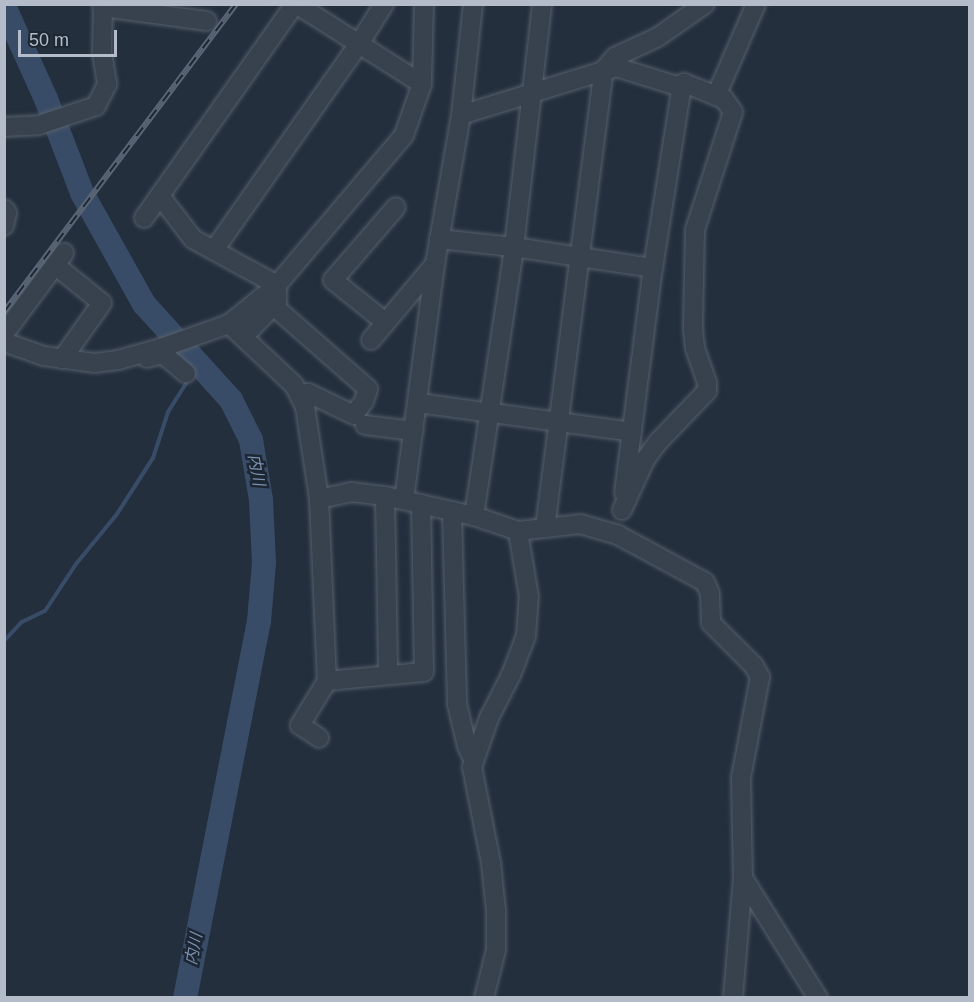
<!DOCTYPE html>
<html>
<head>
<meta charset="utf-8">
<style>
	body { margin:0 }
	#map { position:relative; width:974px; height:1002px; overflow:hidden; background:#242f3e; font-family:Arial,"Noto Sans JP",sans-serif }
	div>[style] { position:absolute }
	.stream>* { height:4px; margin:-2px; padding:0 2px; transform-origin:2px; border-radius:2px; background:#394c67 }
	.river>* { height:24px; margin:-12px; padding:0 12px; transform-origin:12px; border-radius:12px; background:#394c67 }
	.roads { filter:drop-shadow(0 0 2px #565f6c) drop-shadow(0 0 2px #565f6c) }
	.minor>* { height:18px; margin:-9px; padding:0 9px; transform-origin:9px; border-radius:9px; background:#38414e }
	.rail>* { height:6px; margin-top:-3px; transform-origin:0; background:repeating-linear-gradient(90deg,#1d2633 0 11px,#5a6575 0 22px); box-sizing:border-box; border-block:2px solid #5a6575 }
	span { translate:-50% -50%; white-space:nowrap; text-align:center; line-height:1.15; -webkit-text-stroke:5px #1d2633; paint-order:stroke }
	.water-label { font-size:16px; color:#7c92b1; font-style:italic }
	.frame { position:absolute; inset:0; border:6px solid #b4bcc9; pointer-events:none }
	.scale { position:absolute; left:18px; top:30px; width:99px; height:27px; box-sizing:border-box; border:3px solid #b4bcc9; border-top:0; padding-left:8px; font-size:18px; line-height:21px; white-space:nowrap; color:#b4bcc9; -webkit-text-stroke:4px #1d2633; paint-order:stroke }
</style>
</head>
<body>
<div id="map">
	<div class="stream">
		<i style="left:4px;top:641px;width:26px;rotate:-47deg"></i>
		<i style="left:22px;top:622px;width:25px;rotate:-26deg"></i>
		<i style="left:45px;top:611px;width:56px;rotate:-56.6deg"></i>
		<i style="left:76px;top:564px;width:65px;rotate:-50.6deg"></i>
		<i style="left:117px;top:514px;width:67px;rotate:-57.3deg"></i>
		<i style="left:153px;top:458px;width:48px;rotate:-71.9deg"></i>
		<i style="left:168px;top:412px;width:58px;rotate:-57.7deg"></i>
	</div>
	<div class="river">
		<i style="left:4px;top:6px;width:102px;rotate:65.7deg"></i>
		<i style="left:46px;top:99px;width:101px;rotate:69deg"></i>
		<i style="left:82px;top:193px;width:127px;rotate:60.8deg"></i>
		<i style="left:144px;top:304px;width:130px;rotate:47.8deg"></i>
		<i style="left:231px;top:400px;width:45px;rotate:63.4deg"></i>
		<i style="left:251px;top:440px;width:61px;rotate:80.5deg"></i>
		<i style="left:261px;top:500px;width:63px;rotate:87.3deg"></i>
		<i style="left:264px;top:563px;width:58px;rotate:94.9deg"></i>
		<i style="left:259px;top:621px;width:384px;rotate:101.1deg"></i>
	</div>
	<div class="roads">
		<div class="minor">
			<i style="left:296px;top:4px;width:149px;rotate:32.4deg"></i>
			<i style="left:102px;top:7px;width:106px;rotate:7.6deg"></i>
			<i style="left:716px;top:96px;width:100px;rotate:-66.5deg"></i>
			<i style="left:461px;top:115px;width:162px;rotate:-17.2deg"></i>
			<i style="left:616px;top:67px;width:64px;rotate:17.3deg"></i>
			<i style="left:677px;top:86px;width:8px;rotate:-23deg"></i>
			<i style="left:684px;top:83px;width:43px;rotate:21.8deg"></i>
			<i style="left:724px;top:99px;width:16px;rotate:55deg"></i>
			<i style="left:733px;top:112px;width:124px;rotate:107.9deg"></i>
			<i style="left:695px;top:230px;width:99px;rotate:91.2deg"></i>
			<i style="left:693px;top:329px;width:19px;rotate:84deg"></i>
			<i style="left:695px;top:348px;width:37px;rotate:71deg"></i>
			<i style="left:707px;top:383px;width:8px;rotate:90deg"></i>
			<i style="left:707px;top:391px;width:71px;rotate:133.9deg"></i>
			<i style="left:658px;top:442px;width:22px;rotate:126deg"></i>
			<i style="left:645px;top:460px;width:55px;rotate:114.7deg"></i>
			<i style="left:4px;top:127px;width:35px;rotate:-3deg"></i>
			<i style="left:39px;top:125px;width:60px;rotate:-18.4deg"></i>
			<i style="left:96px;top:106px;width:25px;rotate:-63deg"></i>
			<i style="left:107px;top:84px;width:32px;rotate:-99deg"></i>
			<i style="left:102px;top:52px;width:48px;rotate:-88.8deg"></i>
			<i style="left:160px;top:196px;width:54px;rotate:52.5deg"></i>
			<i style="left:193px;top:239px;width:96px;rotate:28.7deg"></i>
			<i style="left:277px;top:285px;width:24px;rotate:90deg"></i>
			<i style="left:277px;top:309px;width:121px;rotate:41.3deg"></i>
			<i style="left:368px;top:389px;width:13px;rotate:108deg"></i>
			<i style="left:364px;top:401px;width:17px;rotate:126deg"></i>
			<i style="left:354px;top:415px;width:51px;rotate:-154.4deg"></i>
			<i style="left:308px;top:393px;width:9px;rotate:174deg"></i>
			<i style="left:4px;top:209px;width:5px;rotate:53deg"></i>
			<i style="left:7px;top:213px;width:13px;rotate:103deg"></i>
			<i style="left:144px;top:218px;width:262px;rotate:-54.8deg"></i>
			<i style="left:439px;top:239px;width:75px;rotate:6.1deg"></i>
			<i style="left:514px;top:247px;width:141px;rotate:8.6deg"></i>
			<i style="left:214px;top:250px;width:252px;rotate:-54.9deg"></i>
			<i style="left:359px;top:44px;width:47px;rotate:-58deg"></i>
			<i style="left:55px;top:265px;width:60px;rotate:39deg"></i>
			<i style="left:102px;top:303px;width:69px;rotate:125.5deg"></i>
			<i style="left:385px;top:322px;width:67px;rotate:-141.1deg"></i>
			<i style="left:333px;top:280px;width:96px;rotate:-49.2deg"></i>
			<i style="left:229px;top:324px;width:89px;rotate:43.2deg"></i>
			<i style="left:294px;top:385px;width:25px;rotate:63deg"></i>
			<i style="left:305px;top:407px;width:93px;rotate:81.3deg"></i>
			<i style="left:319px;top:499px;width:182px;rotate:87.5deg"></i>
			<i style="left:327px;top:681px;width:52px;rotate:121.5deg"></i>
			<i style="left:300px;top:725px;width:23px;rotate:34deg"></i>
			<i style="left:4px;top:334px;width:101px;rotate:-53.5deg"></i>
			<i style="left:244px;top:336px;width:46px;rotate:-45.9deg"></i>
			<i style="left:371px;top:340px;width:99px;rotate:-49.9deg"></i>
			<i style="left:4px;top:342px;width:42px;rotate:19.3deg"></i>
			<i style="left:44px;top:356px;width:50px;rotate:8deg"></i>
			<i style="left:94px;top:363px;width:24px;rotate:-7deg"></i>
			<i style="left:118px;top:360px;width:45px;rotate:-15.6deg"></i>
			<i style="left:161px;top:348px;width:72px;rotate:-19.4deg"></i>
			<i style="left:229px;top:324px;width:62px;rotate:-39.1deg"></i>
			<i style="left:277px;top:285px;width:197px;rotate:-49.7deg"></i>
			<i style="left:404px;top:135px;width:54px;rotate:-70.6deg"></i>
			<i style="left:422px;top:84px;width:80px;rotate:-88.6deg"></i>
			<i style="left:147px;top:358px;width:16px;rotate:-14deg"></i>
			<i style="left:163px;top:354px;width:30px;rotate:40deg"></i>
			<i style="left:418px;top:403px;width:216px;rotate:7.7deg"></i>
			<i style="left:365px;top:425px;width:49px;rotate:7deg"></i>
			<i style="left:624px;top:493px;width:227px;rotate:-82.7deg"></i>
			<i style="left:653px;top:268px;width:178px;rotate:-81deg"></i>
			<i style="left:681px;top:92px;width:7px;rotate:-124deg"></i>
			<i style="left:385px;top:496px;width:179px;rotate:89deg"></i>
			<i style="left:319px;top:499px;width:33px;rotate:-12deg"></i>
			<i style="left:351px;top:492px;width:34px;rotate:7deg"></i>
			<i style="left:385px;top:496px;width:91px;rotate:12.7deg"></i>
			<i style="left:474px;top:516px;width:46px;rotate:18.8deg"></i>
			<i style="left:518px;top:531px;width:62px;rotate:-6.4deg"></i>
			<i style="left:580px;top:524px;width:40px;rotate:16deg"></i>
			<i style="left:618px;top:535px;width:99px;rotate:28.4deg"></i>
			<i style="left:705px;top:582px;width:13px;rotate:67deg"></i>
			<i style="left:710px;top:594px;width:29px;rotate:88deg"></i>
			<i style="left:711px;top:623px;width:61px;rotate:45deg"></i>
			<i style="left:754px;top:666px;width:13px;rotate:61deg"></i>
			<i style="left:760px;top:677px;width:103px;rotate:100.7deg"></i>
			<i style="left:741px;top:778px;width:100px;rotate:88.9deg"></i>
			<i style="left:743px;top:878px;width:120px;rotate:94.8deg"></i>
			<i style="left:404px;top:500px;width:238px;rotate:-82.5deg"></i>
			<i style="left:435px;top:264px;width:151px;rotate:-80.1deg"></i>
			<i style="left:461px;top:115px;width:112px;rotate:-83.8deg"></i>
			<i style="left:452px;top:511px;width:193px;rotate:88.5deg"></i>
			<i style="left:457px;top:704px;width:43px;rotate:76.6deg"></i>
			<i style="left:467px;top:746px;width:14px;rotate:65deg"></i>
			<i style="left:474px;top:516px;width:272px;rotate:-81.5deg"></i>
			<i style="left:514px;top:247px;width:245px;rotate:-83.4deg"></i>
			<i style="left:545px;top:528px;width:462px;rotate:-82.7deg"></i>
			<i style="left:604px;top:70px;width:17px;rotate:-50deg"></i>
			<i style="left:615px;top:57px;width:47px;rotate:-24.9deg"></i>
			<i style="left:658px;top:37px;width:57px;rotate:-35.1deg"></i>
			<i style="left:327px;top:681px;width:97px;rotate:-5.3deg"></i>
			<i style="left:424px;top:672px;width:168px;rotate:-91deg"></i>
			<i style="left:743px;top:878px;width:142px;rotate:58deg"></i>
			<i style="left:484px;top:998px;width:49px;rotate:-76deg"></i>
			<i style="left:496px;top:950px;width:39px;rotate:-90deg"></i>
			<i style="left:496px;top:911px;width:48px;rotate:-95.9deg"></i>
			<i style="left:491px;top:863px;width:98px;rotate:-101.2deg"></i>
			<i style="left:472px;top:767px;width:52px;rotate:-70.9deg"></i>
			<i style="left:489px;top:718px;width:48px;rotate:-62.9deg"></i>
			<i style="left:511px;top:675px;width:42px;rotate:-69deg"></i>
			<i style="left:526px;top:636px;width:39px;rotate:-86deg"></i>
			<i style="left:529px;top:597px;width:67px;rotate:-99.5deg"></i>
		</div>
	</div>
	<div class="rail">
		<i style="left:4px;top:312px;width:386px;rotate:-53deg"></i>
	</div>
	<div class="water-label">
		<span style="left:256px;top:470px;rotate:80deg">内川</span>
		<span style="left:194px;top:949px;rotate:-79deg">内川</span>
	</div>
	<div class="frame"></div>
	<div class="scale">50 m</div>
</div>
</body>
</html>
